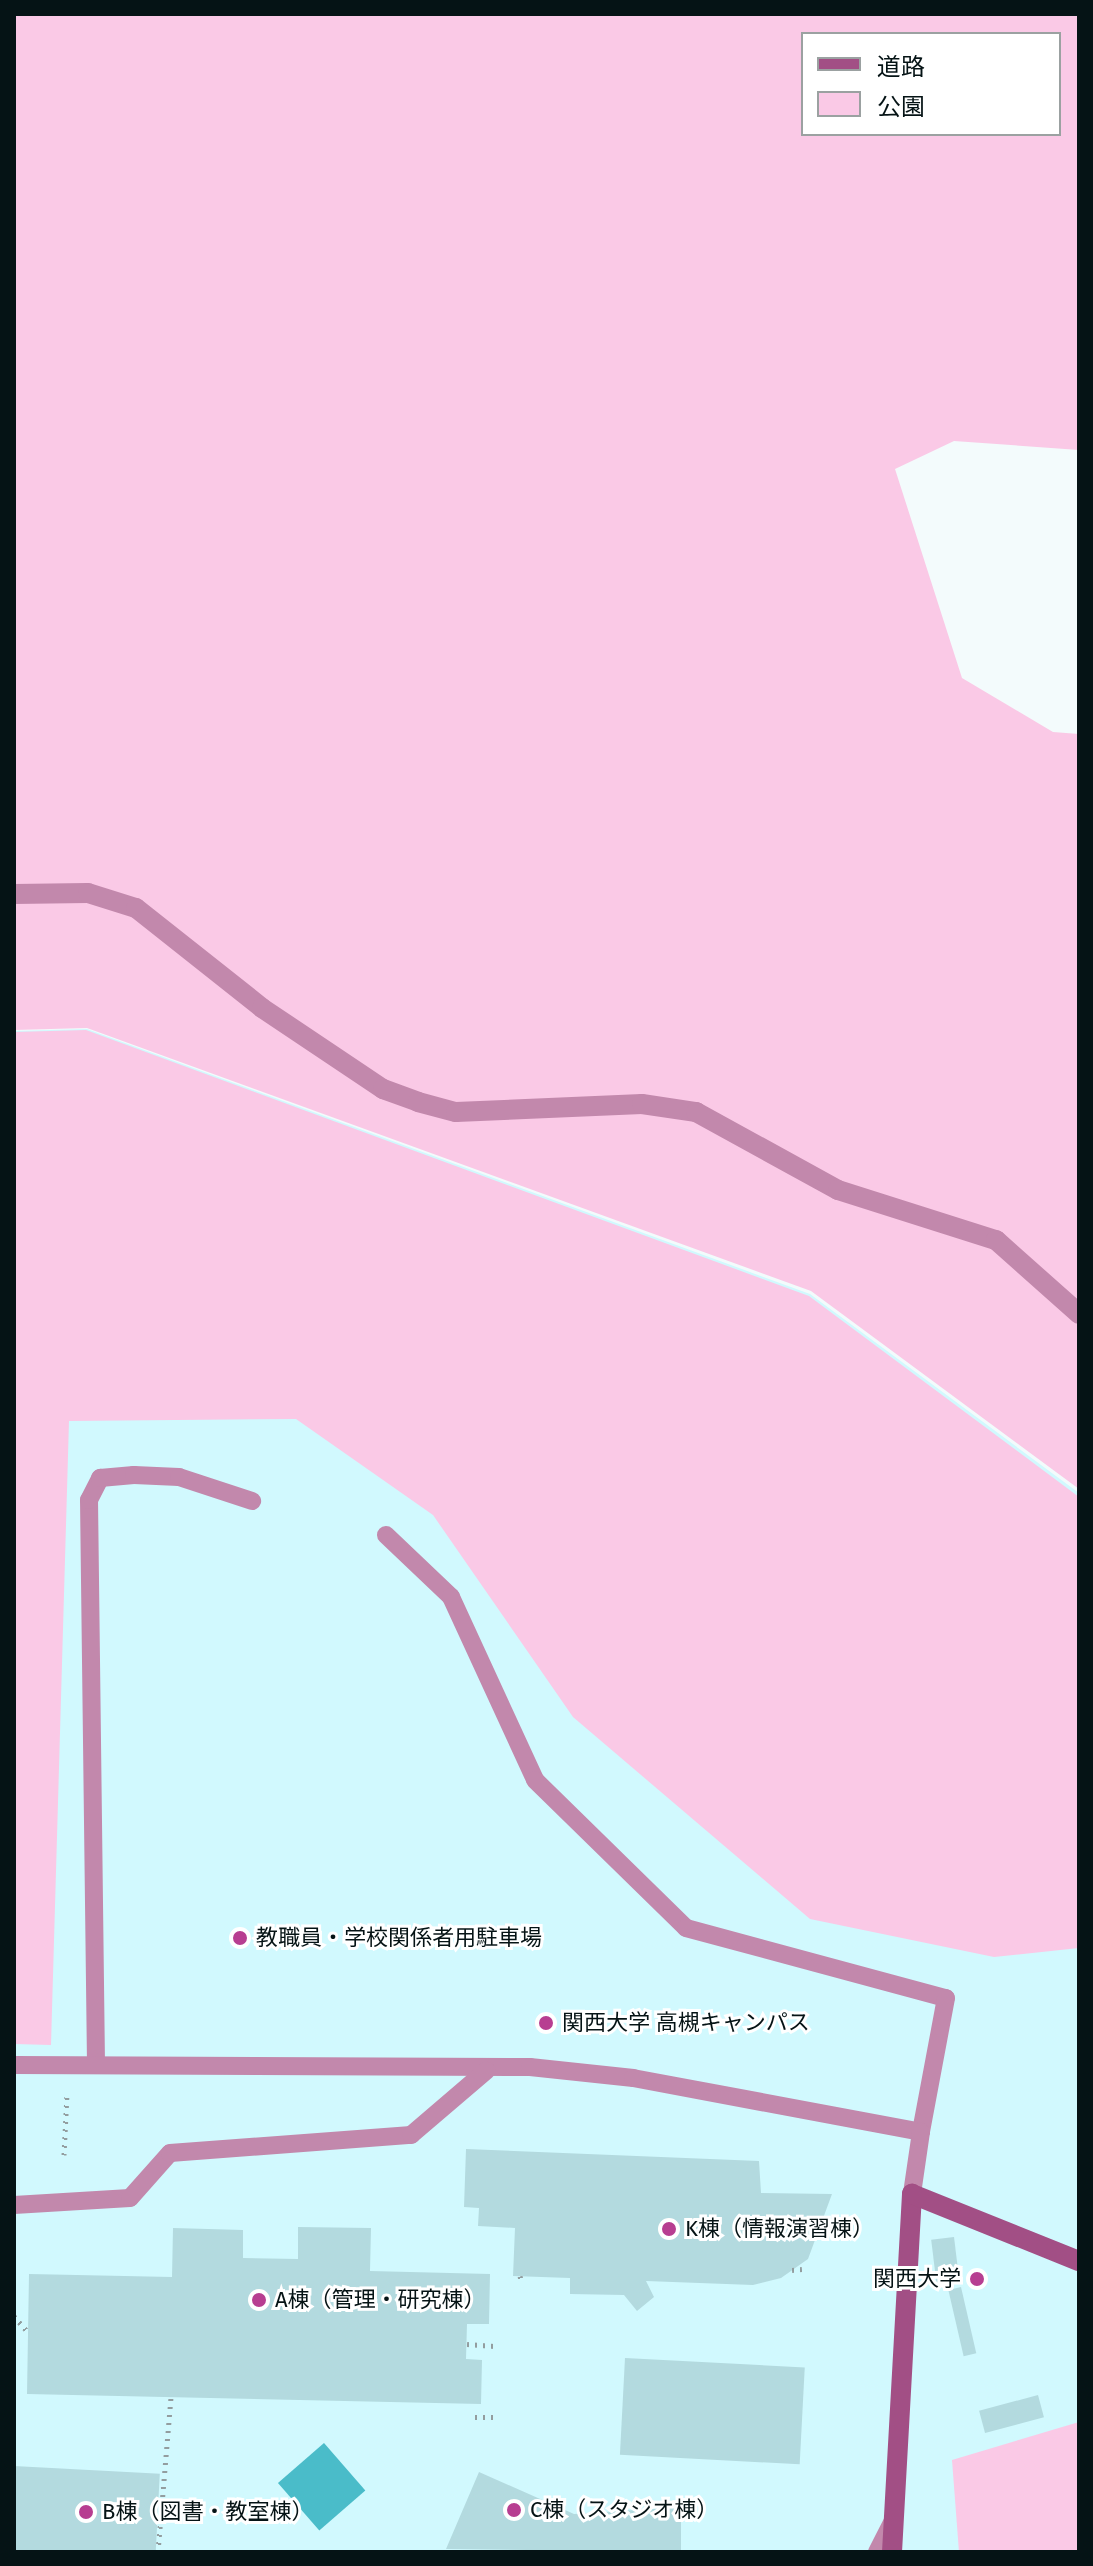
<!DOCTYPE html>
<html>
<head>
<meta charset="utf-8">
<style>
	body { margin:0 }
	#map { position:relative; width:1093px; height:2566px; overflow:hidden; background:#f3fbfc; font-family:"Fira Sans","Noto Sans JP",sans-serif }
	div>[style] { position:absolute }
	.built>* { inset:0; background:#d1f9fe }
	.green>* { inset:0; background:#fac9e6 }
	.water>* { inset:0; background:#4abcc9; transform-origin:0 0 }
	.building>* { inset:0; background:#b3dadf; transform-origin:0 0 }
	.path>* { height:5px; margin-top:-2.5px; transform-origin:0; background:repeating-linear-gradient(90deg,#939d9f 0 2px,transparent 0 8px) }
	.lane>* { height:18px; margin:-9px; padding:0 9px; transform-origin:9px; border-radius:9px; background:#c288ac }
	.street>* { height:20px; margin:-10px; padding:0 10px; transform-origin:10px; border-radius:10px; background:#c288ac }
	.secondary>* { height:20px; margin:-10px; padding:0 10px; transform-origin:10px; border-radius:10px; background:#a24f85 }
	.dots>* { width:22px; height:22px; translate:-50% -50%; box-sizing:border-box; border:4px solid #fff; border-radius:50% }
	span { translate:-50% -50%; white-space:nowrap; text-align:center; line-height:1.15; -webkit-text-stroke:6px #fff; paint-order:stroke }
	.poi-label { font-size:22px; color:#051315 }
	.left { translate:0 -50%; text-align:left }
	.right { translate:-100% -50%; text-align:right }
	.frame { position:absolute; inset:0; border:16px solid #051315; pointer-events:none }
	.legend { position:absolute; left:801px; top:32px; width:260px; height:104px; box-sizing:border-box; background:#fff; border:2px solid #9ba1a1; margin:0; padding:10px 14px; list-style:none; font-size:24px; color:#051315 }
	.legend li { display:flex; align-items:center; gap:16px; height:40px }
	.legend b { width:40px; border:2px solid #9ba1a1 }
</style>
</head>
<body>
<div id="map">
	<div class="built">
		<i style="clip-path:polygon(87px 1029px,810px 1294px,1079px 1493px,1079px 2552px,14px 2552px,14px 1031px)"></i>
	</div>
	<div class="green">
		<i style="clip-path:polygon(evenodd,14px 14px,1079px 14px,1079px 450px,954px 441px,895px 469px,962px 678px,1053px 732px,1079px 734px,1079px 1489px,811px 1291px,87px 1028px,14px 1030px,14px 14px,803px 34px,1059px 34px,1059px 134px,803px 134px,803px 34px)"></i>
		<i style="clip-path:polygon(86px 1030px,809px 1296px,1079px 1497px,1079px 1948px,994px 1957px,810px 1919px,573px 1717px,433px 1515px,296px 1419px,69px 1421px,51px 2045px,14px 2044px,14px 1032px)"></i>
		<i style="clip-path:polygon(1079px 2422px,1079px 2552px,959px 2552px,952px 2460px)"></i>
	</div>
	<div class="water">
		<i style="left:324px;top:2443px;width:63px;height:61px;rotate:49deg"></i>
	</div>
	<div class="building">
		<i style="clip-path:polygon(466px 2149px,759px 2161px,761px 2193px,832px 2194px,808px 2259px,781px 2278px,753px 2285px,646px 2281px,654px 2297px,637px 2311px,624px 2295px,570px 2294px,570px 2278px,513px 2276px,515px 2228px,478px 2226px,479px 2208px,464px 2207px)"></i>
		<i style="clip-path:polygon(298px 2227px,371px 2228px,370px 2271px,490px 2274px,489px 2324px,467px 2324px,466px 2359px,482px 2360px,481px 2404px,27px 2394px,29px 2274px,172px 2277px,173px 2228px,243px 2230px,243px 2258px,298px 2259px)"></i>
		<i style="left:954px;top:2237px;width:46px;height:23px;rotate:83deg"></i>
		<i style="left:961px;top:2287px;width:68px;height:13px;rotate:77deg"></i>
		<i style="left:625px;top:2358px;width:180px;height:97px;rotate:3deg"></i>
		<i style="left:1038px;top:2395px;width:23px;height:61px;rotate:75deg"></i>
		<i style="left:14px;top:2466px;width:146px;height:86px;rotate:3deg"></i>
		<i style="clip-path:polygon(479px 2472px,574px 2514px,681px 2507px,681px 2552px,446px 2549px)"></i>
	</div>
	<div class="path">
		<i style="left:64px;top:2155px;width:62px;rotate:-87.2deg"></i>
		<i style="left:792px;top:2270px;width:10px;rotate:-6deg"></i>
		<i style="left:520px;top:2276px;width:7px;rotate:74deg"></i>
		<i style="left:14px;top:2316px;width:21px;rotate:49deg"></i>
		<i style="left:467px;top:2344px;width:31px;rotate:4deg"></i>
		<i style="left:475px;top:2417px;width:21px"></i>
		<i style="left:158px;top:2552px;width:156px;rotate:-85.2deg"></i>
	</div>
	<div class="lane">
		<i style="left:386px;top:1535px;width:90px;rotate:43.6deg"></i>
		<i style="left:451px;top:1597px;width:201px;rotate:65.3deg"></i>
		<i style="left:535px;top:1780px;width:211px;rotate:44.4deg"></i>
		<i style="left:686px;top:1928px;width:269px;rotate:15.1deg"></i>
		<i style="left:946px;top:1998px;width:136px;rotate:100.6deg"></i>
		<i style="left:96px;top:2064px;width:564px;rotate:-90.71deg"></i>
		<i style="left:89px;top:1500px;width:25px;rotate:-63deg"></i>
		<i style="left:100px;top:1478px;width:34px;rotate:-5deg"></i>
		<i style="left:134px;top:1475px;width:45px;rotate:2.5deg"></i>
		<i style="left:179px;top:1477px;width:77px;rotate:18.2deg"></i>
		<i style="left:14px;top:2065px;width:516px;rotate:0.22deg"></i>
		<i style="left:530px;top:2067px;width:104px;rotate:6.1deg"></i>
		<i style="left:633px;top:2078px;width:293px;rotate:10.6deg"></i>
		<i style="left:921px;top:2132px;width:63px;rotate:98.3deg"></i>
		<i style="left:14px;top:2205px;width:116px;rotate:-3.5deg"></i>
		<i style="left:130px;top:2198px;width:60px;rotate:-48.4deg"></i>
		<i style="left:170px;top:2153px;width:242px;rotate:-4.3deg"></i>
		<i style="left:411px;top:2135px;width:99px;rotate:-40.5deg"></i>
		<i style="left:877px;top:2552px;width:35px;rotate:-63deg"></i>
	</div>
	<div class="street">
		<i style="left:14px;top:894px;width:74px;rotate:-0.8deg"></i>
		<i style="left:88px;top:893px;width:50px;rotate:17.4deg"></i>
		<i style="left:136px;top:908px;width:161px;rotate:38.4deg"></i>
		<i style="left:262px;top:1008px;width:146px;rotate:33.8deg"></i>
		<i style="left:383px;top:1089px;width:37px;rotate:20deg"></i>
		<i style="left:418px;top:1102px;width:39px;rotate:15deg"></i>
		<i style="left:456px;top:1112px;width:186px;rotate:-2.5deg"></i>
		<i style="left:642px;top:1104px;width:55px;rotate:8.4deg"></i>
		<i style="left:696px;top:1112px;width:162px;rotate:28.8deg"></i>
		<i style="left:838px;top:1190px;width:166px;rotate:17.6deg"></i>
		<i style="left:996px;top:1240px;width:111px;rotate:41.7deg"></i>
	</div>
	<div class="secondary">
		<i style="left:892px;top:2552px;width:359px;rotate:-86.8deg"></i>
		<i style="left:912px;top:2194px;width:180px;rotate:21.9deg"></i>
	</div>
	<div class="dots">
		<i style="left:240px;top:1938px;background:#b73e91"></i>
		<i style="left:546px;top:2023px;background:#b73e91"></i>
		<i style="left:669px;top:2229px;background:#b73e91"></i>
		<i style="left:977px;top:2279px;background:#b73e91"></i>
		<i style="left:259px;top:2300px;background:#b73e91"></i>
		<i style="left:514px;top:2510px;background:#b73e91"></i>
		<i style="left:86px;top:2512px;background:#b73e91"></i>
	</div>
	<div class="poi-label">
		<span class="left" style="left:256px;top:1938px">教職員・学校関係者用駐車場</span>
		<span class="left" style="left:562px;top:2023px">関西大学 高槻キャンパス</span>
		<span class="left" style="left:685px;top:2229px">K棟（情報演習棟）</span>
		<span class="right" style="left:961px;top:2279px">関西大学</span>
		<span class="left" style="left:275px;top:2300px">A棟（管理・研究棟）</span>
		<span class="left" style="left:530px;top:2510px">C棟（スタジオ棟）</span>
		<span class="left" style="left:102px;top:2512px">B棟（図書・教室棟）</span>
	</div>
	<div class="frame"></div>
	<ul class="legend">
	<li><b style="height:10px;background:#a24f85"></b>道路</li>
	<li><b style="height:22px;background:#fac9e6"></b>公園</li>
	</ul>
</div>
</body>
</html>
